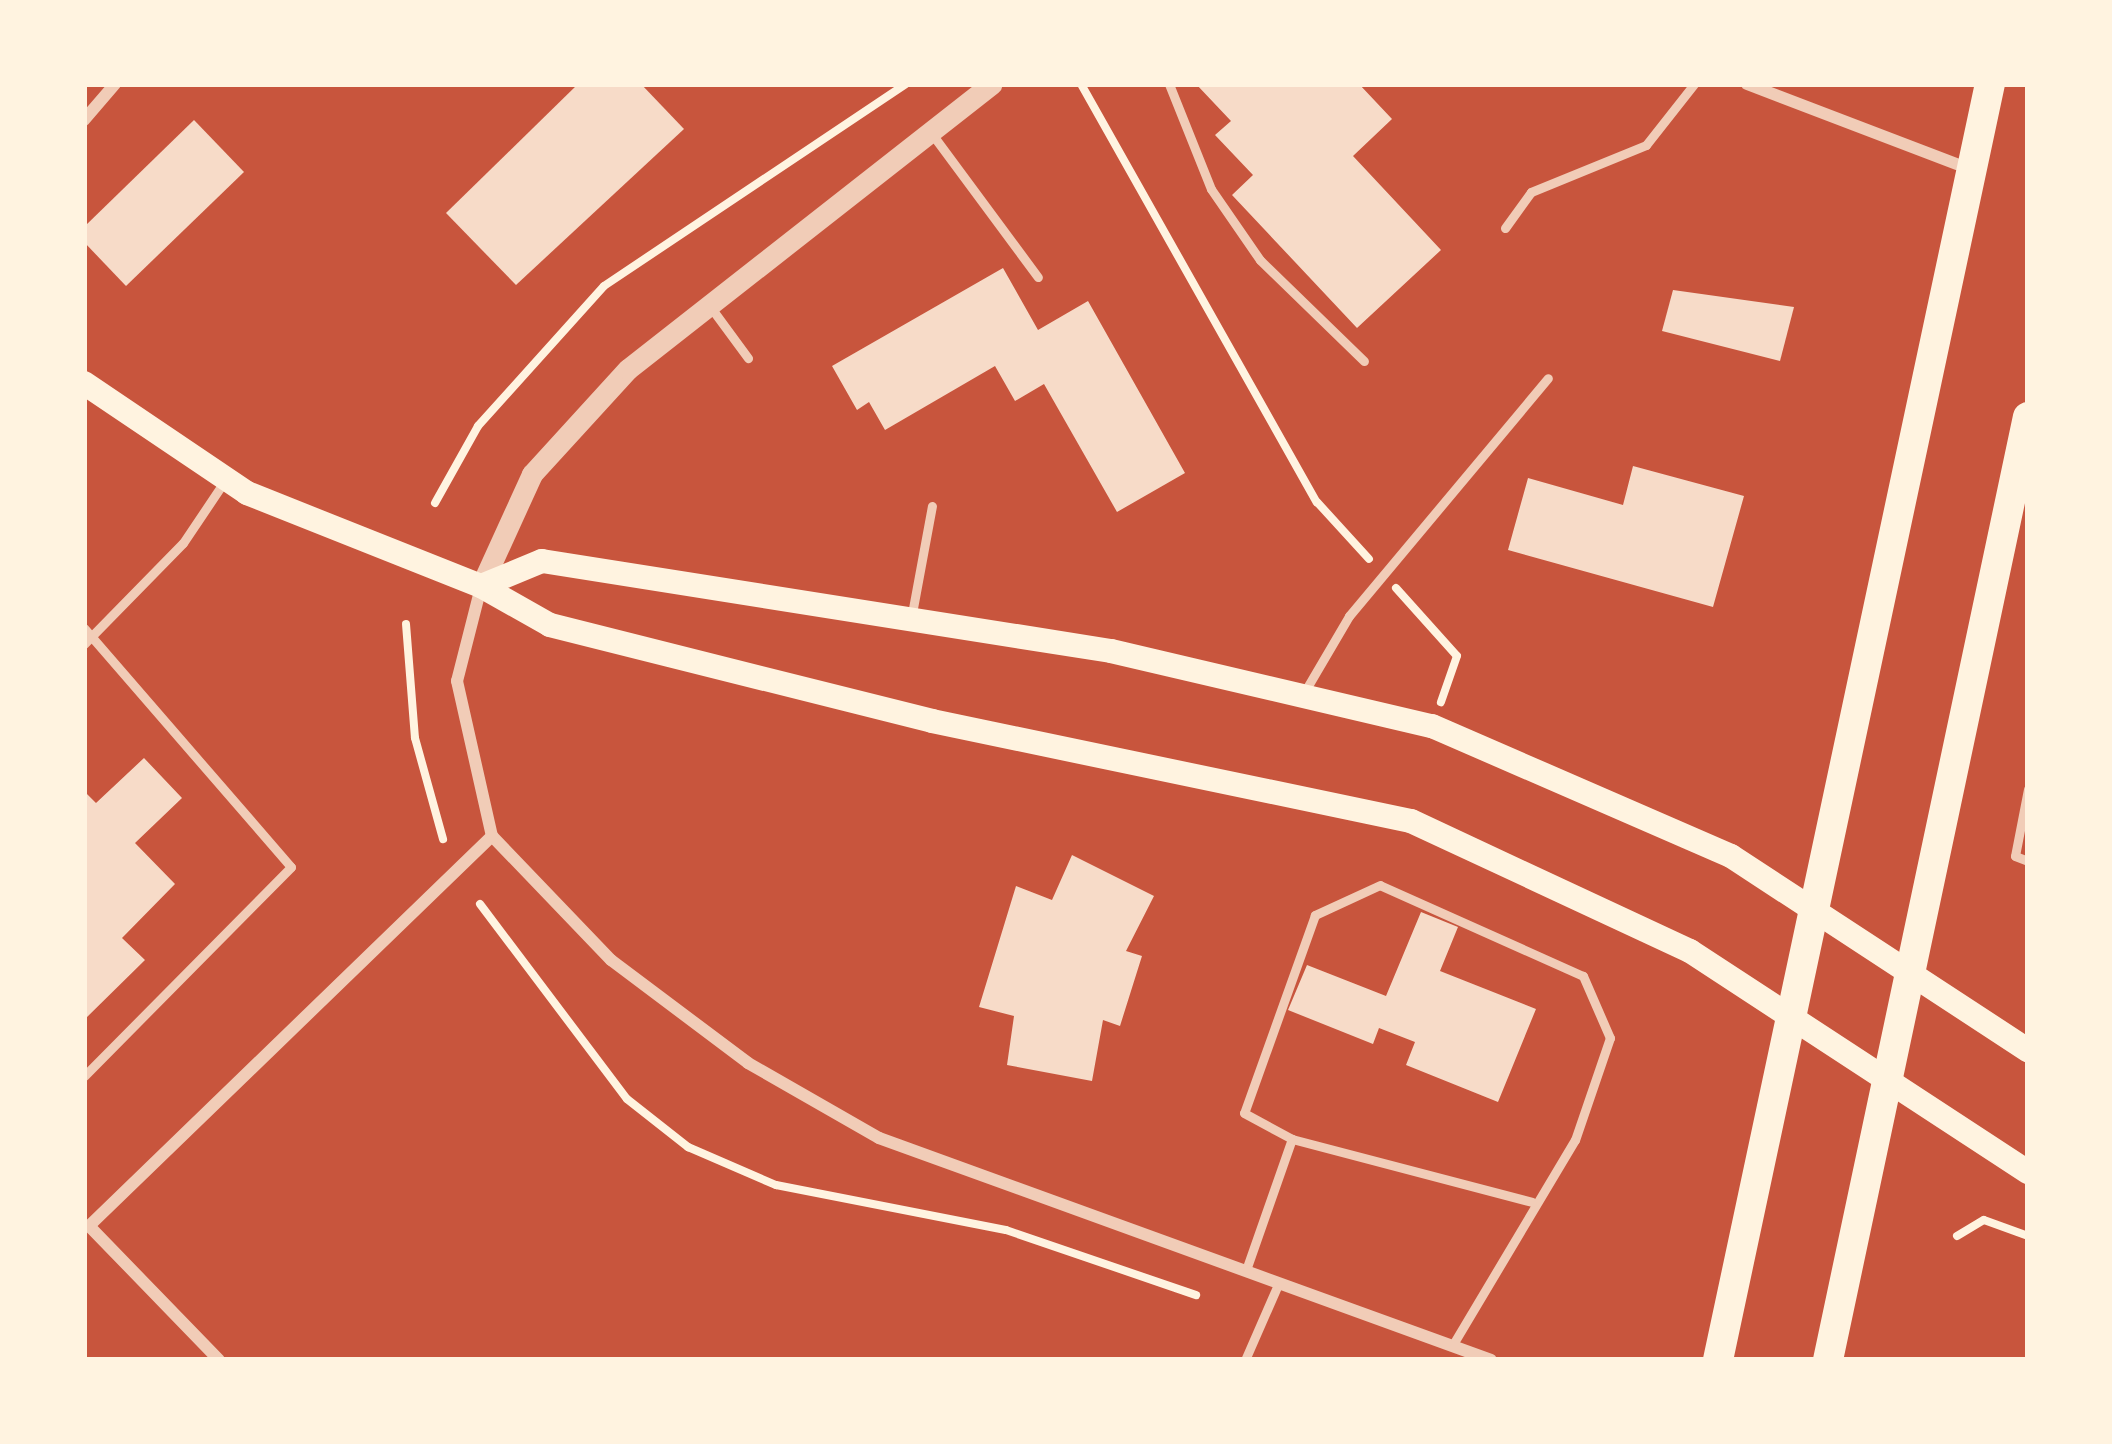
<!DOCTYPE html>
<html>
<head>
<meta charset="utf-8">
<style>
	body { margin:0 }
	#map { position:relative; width:2112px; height:1444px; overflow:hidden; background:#c8553d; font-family:"IBM Plex Serif",serif }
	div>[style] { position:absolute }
	.building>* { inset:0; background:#f7dbc8 }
	.path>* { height:8px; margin:-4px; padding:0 4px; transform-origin:4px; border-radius:4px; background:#fff3e0 }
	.service>* { height:9px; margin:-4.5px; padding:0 4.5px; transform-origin:4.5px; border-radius:4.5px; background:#f1ccb7 }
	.minor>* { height:12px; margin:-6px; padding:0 6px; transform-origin:6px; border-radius:6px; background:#f1ccb7 }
	.tertiary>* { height:21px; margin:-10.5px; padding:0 10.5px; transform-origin:10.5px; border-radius:10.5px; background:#f1ccb7 }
	.secondary>* { height:24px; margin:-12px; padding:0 12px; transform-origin:12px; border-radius:12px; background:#fff3e0 }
	.primary>* { height:30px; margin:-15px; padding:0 15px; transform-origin:15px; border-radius:15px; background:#fff3e0 }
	span { translate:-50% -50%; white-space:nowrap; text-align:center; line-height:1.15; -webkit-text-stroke:12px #fff3e0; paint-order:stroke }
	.frame { position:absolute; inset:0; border:87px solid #fff3e0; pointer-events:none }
</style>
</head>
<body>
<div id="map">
	<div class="building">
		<i style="clip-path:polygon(578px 84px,641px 84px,684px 129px,516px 285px,446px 213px)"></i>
		<i style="clip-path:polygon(1196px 84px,1359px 84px,1392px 119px,1353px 156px,1441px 250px,1357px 328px,1232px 195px,1253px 175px,1215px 135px,1231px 121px)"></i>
		<i style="clip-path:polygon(194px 120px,244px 172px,126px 286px,84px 242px,84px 227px)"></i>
		<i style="clip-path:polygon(1003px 268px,1038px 330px,1088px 301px,1185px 473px,1117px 512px,1044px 384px,1015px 401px,995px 366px,885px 430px,869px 402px,857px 410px,832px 366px)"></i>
		<i style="clip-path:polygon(1673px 290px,1794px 307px,1780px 361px,1662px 331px)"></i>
		<i style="clip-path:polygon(1633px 466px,1744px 496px,1713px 607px,1508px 550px,1528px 478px,1623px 505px)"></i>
		<i style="clip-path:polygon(144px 758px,182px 798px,135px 843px,175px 884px,122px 938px,145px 960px,84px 1020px,84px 791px,96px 803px)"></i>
		<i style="clip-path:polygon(1072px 855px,1154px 896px,1126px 951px,1142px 956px,1120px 1026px,1103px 1020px,1092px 1081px,1007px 1065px,1014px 1016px,979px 1007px,1016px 886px,1052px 900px)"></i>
		<i style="clip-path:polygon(1421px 912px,1458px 927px,1440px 971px,1536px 1009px,1498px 1102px,1406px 1065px,1415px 1042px,1379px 1028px,1373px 1044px,1288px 1010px,1307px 965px,1386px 996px)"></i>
	</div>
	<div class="path">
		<i style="left:1081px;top:84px;width:480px;rotate:60.6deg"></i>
		<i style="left:1317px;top:502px;width:77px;rotate:47.6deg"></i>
		<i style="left:435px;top:503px;width:88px;rotate:-60.8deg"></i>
		<i style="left:478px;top:426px;width:188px;rotate:-48deg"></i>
		<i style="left:604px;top:286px;width:363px;rotate:-33.8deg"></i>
		<i style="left:1396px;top:588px;width:91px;rotate:48.1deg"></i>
		<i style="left:1457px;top:656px;width:49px;rotate:109.2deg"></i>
		<i style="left:406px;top:624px;width:114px;rotate:85.5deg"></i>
		<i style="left:415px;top:738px;width:105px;rotate:74.5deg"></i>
		<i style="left:480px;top:904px;width:244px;rotate:53deg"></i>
		<i style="left:627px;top:1099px;width:78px;rotate:38.2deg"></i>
		<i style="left:688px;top:1147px;width:96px;rotate:23.4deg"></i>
		<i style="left:776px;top:1185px;width:234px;rotate:11.1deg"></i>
		<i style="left:1006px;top:1230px;width:201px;rotate:18.9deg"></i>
		<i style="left:1957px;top:1236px;width:31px;rotate:-31deg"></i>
		<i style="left:1984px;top:1220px;width:47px;rotate:20deg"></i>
	</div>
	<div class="service">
		<i style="left:1169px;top:84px;width:113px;rotate:68.2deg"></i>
		<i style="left:1211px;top:189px;width:86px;rotate:55.4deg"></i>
		<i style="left:1260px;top:260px;width:145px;rotate:44.2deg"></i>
		<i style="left:932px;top:134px;width:178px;rotate:53.5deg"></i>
		<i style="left:1505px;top:228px;width:44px;rotate:-54.2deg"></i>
		<i style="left:1531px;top:192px;width:124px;rotate:-22.2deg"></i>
		<i style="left:1646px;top:145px;width:78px;rotate:-51.8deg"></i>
		<i style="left:709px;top:305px;width:66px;rotate:53.7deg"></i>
		<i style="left:911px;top:619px;width:115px;rotate:-79.5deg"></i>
		<i style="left:84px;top:628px;width:316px;rotate:49.1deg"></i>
		<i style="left:291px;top:867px;width:294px;rotate:134.7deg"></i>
		<i style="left:84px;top:644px;width:141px;rotate:-45.6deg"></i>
		<i style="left:183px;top:543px;width:77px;rotate:-56.1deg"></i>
		<i style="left:1305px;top:691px;width:87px;rotate:-59.6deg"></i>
		<i style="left:1349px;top:616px;width:310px;rotate:-50.1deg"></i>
		<i style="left:2028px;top:789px;width:68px;rotate:101deg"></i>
		<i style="left:2015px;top:856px;width:14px;rotate:21deg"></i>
		<i style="left:1246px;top:1270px;width:139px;rotate:-70.7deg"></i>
		<i style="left:1452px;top:1346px;width:240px;rotate:-59.2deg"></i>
		<i style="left:1575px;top:1140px;width:108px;rotate:-71.1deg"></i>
		<i style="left:1610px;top:1038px;width:68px;rotate:-113.5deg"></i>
		<i style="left:1583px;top:976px;width:222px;rotate:-155.9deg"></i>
		<i style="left:1380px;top:885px;width:72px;rotate:155.2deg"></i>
		<i style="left:1315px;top:915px;width:210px;rotate:109.7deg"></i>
		<i style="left:1244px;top:1113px;width:55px;rotate:28.4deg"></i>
		<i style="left:1292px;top:1139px;width:248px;rotate:14.7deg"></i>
		<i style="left:1245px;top:1360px;width:85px;rotate:-66.4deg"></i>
	</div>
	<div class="minor">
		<i style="left:1747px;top:84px;width:239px;rotate:20.9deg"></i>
		<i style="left:84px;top:120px;width:48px;rotate:-49.3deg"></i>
		<i style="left:481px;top:587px;width:97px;rotate:104.3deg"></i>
		<i style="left:457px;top:681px;width:159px;rotate:77.3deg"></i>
		<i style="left:492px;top:836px;width:172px;rotate:46.2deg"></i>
		<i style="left:611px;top:960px;width:171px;rotate:36.9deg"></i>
		<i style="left:748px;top:1063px;width:151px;rotate:29.8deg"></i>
		<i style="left:879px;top:1138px;width:651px;rotate:19.94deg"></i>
		<i style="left:219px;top:1360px;width:187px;rotate:-134.1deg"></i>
		<i style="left:89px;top:1226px;width:561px;rotate:-44.06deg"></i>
	</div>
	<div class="tertiary">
		<i style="left:481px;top:586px;width:123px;rotate:-65.5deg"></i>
		<i style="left:532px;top:474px;width:142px;rotate:-47.6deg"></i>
		<i style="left:628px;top:369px;width:462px;rotate:-38.1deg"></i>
	</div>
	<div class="secondary">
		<i style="left:84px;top:383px;width:197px;rotate:34deg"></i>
		<i style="left:247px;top:493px;width:252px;rotate:21.7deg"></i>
		<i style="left:481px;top:586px;width:79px;rotate:29.5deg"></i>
		<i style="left:550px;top:625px;width:394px;rotate:14.1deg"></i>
		<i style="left:932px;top:721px;width:489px;rotate:11.8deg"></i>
		<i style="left:1411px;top:821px;width:308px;rotate:25deg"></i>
		<i style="left:1690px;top:951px;width:404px;rotate:33.2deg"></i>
		<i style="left:481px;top:586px;width:66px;rotate:-22.3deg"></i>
		<i style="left:542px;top:561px;width:576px;rotate:8.99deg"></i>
		<i style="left:1111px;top:651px;width:330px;rotate:13.2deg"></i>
		<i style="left:1432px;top:726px;width:326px;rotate:23.5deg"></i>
		<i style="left:1731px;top:856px;width:355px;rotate:33.2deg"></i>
	</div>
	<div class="primary">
		<i style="left:1718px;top:1360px;width:1305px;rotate:-77.97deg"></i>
		<i style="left:1828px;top:1360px;width:964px;rotate:-78.03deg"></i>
	</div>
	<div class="frame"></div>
</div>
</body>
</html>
